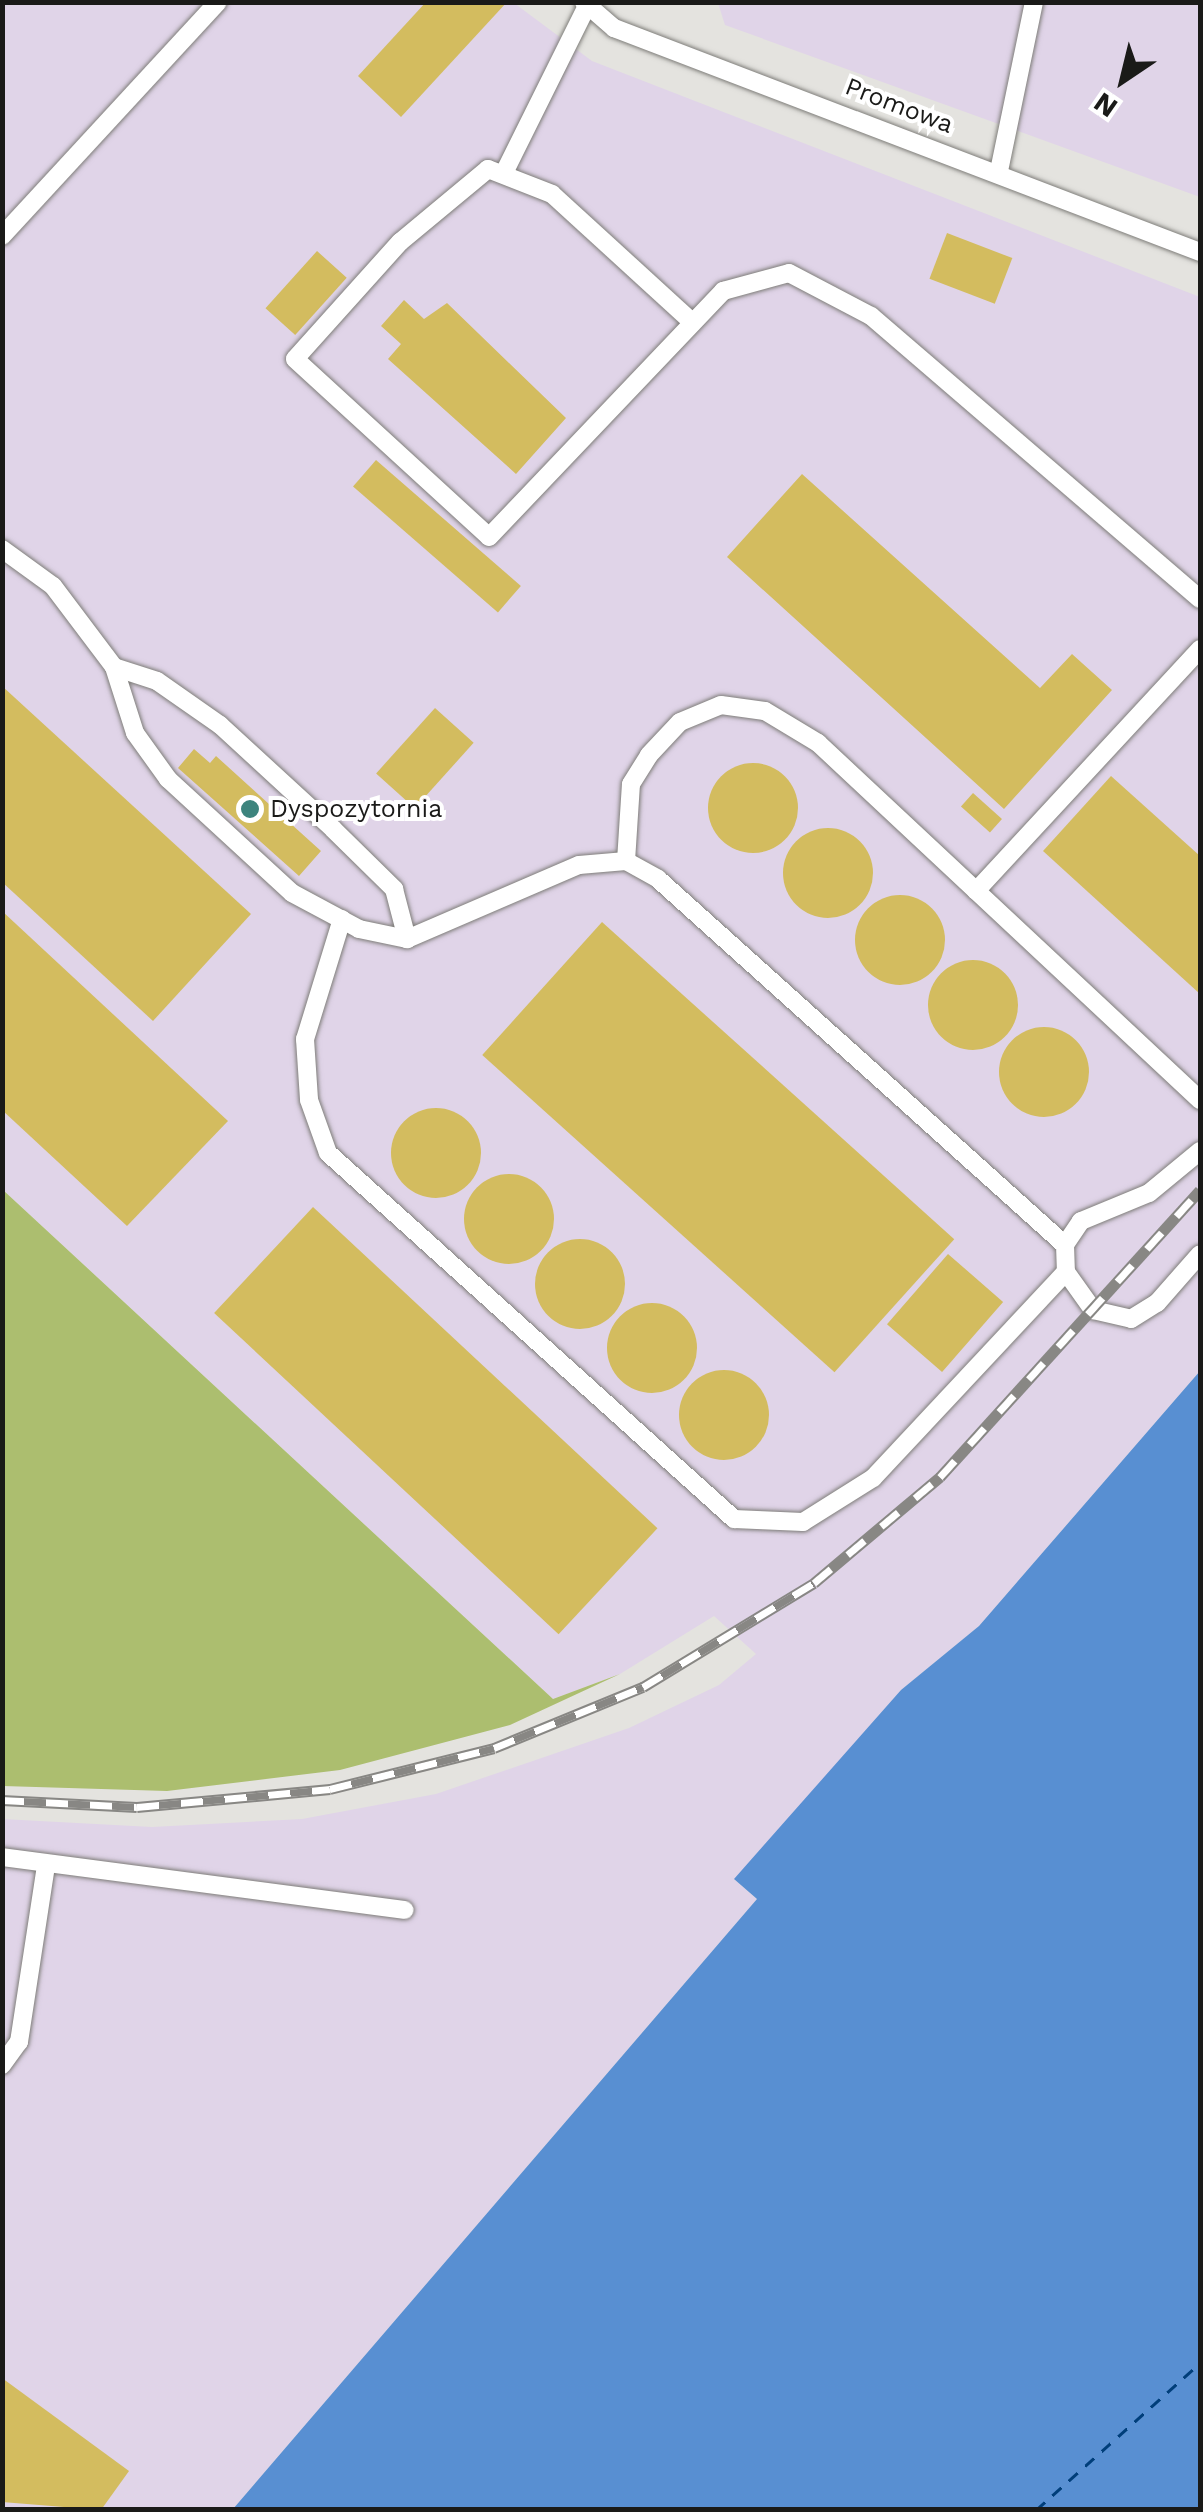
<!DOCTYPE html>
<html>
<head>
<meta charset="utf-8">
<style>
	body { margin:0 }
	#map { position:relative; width:1203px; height:2512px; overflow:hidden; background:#e4e3df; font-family:"Work Sans",sans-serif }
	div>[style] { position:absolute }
	.industrial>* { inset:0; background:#e0d4e8 }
	.green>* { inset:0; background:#acbe6f }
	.water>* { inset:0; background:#588fd2 }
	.ferry>* { height:2.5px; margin-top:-1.25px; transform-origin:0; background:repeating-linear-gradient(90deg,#003e7a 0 12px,transparent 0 22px) }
	.building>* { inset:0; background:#d3bc5f; transform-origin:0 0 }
	.round { border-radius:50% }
	.roads { filter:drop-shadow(0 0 2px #7e7d79) drop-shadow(0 0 2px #7e7d79) }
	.service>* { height:18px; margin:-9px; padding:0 9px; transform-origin:9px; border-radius:9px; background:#fff }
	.rail>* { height:11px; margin-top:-5.5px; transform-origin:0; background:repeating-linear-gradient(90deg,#fff 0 22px,#888784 0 44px); box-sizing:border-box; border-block:2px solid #888784 }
	.dots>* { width:28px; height:28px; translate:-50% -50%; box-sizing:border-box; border:5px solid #fff; border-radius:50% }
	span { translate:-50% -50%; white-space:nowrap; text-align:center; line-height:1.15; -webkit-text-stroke:8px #fff; paint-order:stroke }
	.street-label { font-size:25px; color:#1a1a18 }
	.poi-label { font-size:25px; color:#1a1a18 }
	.left { translate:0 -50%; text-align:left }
	.frame { position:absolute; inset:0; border:5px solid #1a1a18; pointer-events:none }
	.north { position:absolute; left:1073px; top:30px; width:100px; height:100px; -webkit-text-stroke:8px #fff; paint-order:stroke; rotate:215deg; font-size:28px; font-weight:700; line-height:40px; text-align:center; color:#1a1a18 }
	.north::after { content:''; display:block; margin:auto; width:35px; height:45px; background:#1a1a18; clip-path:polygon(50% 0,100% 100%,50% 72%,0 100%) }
</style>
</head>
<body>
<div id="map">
	<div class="industrial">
		<i style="clip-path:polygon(3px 3px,514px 3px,592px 61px,1200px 297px,1200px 1371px,979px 1626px,901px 1690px,735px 1880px,757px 1899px,233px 2509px,3px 2509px,2px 1819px,152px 1827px,302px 1819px,436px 1794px,629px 1728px,719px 1685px,756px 1654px,714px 1616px,620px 1674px,553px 1699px,3px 1190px)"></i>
		<i style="clip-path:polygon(718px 3px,1200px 3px,1200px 197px,725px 25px)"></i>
	</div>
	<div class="green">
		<i style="clip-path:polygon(3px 1190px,553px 1699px,620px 1674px,510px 1725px,340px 1770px,167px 1791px,3px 1786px)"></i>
	</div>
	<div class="water">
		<i style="clip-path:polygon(1200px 1371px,1200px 2509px,233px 2509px,757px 1899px,734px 1879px,901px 1690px,979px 1626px)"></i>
	</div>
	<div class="ferry">
		<i style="left:1036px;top:2510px;width:220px;rotate:-41.9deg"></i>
	</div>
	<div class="building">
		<i style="clip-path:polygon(426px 2px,507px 2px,401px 117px,358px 76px)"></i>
		<i style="left:947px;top:233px;width:70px;height:49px;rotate:21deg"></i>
		<i style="left:317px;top:251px;width:40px;height:77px;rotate:42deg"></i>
		<i style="clip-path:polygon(404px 300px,424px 319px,447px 303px,566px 418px,516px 474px,388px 359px,401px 344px,381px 326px)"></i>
		<i style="left:376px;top:460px;width:192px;height:35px;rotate:41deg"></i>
		<i style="clip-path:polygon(802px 474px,1040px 688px,1072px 654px,1112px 690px,1004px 809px,727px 557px)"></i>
		<i style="clip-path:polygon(2px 686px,251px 914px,153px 1021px,2px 882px)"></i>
		<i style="left:435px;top:708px;width:52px;height:88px;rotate:42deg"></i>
		<i style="clip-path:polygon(194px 749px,210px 763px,216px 756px,321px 851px,299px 876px,178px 768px)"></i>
		<i class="round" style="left:708px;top:763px;width:90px;height:90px"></i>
		<i style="clip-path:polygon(1111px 776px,1200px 856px,1200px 994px,1043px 851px)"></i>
		<i style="left:973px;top:793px;width:39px;height:18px;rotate:42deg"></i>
		<i class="round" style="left:783px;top:828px;width:90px;height:90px"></i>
		<i class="round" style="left:855px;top:895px;width:90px;height:90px"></i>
		<i style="clip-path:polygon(2px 911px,228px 1121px,127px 1226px,2px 1110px)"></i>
		<i style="left:602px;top:922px;width:474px;height:179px;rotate:42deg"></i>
		<i class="round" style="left:928px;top:960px;width:90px;height:90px"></i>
		<i class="round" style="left:999px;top:1027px;width:90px;height:90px"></i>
		<i class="round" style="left:391px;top:1108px;width:90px;height:90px"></i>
		<i class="round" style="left:464px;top:1174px;width:90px;height:90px"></i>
		<i style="left:313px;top:1207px;width:471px;height:145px;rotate:43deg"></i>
		<i class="round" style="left:535px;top:1239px;width:90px;height:90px"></i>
		<i style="left:948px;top:1254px;width:73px;height:93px;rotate:41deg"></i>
		<i class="round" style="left:607px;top:1303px;width:90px;height:90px"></i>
		<i class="round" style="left:679px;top:1370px;width:90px;height:90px"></i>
		<i style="clip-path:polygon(2px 2378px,129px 2471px,101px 2510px,2px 2502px)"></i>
	</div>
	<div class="roads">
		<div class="service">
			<i style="left:584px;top:2px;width:40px;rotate:41deg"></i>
			<i style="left:614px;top:28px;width:627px;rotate:20.92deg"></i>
			<i style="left:505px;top:171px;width:184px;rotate:-63.6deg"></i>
			<i style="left:999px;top:171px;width:173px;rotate:-78.3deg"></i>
			<i style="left:2px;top:236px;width:318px;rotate:-47.3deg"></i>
			<i style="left:691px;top:321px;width:188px;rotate:-137.6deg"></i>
			<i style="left:552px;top:194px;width:69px;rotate:-158.7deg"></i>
			<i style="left:488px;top:169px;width:114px;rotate:140.3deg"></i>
			<i style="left:400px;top:242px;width:157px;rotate:131.9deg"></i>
			<i style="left:295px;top:359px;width:263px;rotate:42.5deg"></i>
			<i style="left:489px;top:537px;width:340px;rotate:-46.4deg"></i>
			<i style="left:723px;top:291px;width:68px;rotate:-15.3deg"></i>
			<i style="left:789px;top:273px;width:93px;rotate:27.7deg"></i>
			<i style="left:871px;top:316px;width:434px;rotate:40.7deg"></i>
			<i style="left:2px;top:549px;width:63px;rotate:36deg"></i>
			<i style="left:53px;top:586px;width:101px;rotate:53deg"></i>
			<i style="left:114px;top:667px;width:69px;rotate:72.3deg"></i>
			<i style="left:135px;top:733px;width:57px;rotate:54.3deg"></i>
			<i style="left:168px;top:779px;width:168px;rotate:42.6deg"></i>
			<i style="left:292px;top:893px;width:76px;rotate:28.2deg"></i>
			<i style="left:359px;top:929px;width:49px;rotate:11.8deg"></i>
			<i style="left:407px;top:939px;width:187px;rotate:-23.3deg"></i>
			<i style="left:579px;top:865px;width:47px;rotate:-4.9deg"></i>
			<i style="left:626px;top:861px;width:37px;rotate:29deg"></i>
			<i style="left:658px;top:879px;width:547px;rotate:41.96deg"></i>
			<i style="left:114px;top:667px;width:45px;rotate:18deg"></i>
			<i style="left:157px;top:681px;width:77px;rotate:34.9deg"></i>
			<i style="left:220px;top:725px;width:154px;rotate:42.6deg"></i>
			<i style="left:333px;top:829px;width:86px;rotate:44.5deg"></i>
			<i style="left:394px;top:889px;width:52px;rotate:75.4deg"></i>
			<i style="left:626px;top:861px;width:77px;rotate:-86.3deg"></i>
			<i style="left:631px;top:784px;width:34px;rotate:-58deg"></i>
			<i style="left:649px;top:755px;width:45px;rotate:-46.8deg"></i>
			<i style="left:680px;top:722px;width:44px;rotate:-22.5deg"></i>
			<i style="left:721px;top:705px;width:44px;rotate:7.8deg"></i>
			<i style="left:765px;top:711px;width:62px;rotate:31.1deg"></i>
			<i style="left:818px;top:743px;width:523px;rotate:43.06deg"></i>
			<i style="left:976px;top:891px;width:330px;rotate:-47.2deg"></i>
			<i style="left:342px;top:919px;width:126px;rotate:107.1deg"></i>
			<i style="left:305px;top:1039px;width:61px;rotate:86.2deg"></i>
			<i style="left:309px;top:1100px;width:56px;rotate:70.3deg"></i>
			<i style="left:328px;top:1153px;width:547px;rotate:42.03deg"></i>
			<i style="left:734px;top:1519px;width:69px;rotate:2.5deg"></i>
			<i style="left:803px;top:1522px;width:83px;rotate:-32.2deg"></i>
			<i style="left:873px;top:1478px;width:282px;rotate:-46.9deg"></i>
			<i style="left:1200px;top:1151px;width:66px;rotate:140.5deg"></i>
			<i style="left:1149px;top:1193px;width:74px;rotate:157.6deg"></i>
			<i style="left:1081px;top:1221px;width:29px;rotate:124deg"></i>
			<i style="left:1065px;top:1245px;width:27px;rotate:88deg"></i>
			<i style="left:1066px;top:1272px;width:47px;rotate:54.6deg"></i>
			<i style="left:1093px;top:1310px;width:39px;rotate:13deg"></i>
			<i style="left:1131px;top:1319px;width:31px;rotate:-32deg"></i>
			<i style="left:1157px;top:1303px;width:65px;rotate:-48.7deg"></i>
			<i style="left:2px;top:1857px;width:406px;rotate:7.5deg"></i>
			<i style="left:2px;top:2065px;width:29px;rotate:-54deg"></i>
			<i style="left:19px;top:2042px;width:178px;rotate:-81.3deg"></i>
		</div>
	</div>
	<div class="rail">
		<i style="left:2px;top:1800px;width:135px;rotate:3deg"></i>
		<i style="left:137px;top:1807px;width:194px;rotate:-5.3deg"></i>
		<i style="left:330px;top:1789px;width:169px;rotate:-14deg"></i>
		<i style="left:494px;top:1748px;width:161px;rotate:-22.3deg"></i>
		<i style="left:643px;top:1687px;width:200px;rotate:-31.3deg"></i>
		<i style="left:814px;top:1583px;width:165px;rotate:-40.1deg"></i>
		<i style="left:940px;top:1477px;width:387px;rotate:-47.8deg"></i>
	</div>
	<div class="dots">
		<i style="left:250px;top:809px;background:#3d847d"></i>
	</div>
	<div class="street-label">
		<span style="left:899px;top:106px;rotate:21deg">Promowa</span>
	</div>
	<div class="poi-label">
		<span class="left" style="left:270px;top:809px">Dyspozytornia</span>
	</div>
	<div class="frame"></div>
	<div class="north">N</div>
</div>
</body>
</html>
